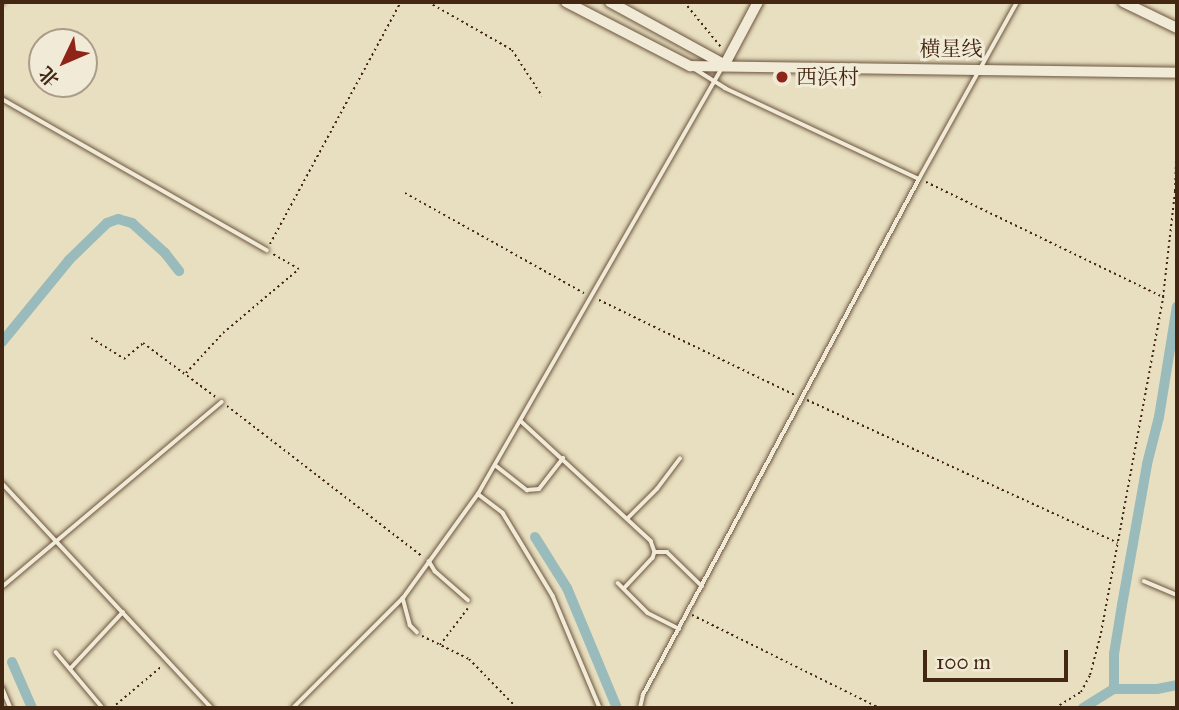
<!DOCTYPE html>
<html>
<head>
<meta charset="utf-8">
<style>
	body { margin:0 }
	#map { position:relative; width:1179px; height:710px; overflow:hidden; background:#e8dfc0; font-family:"IM FELL Great Primer","Noto Serif SC",serif }
	div>[style] { position:absolute }
	.canal>* { height:10px; margin:-5px; padding:0 5px; transform-origin:5px; border-radius:5px; background:#9bb }
	.path>* { height:2px; margin-top:-1px; transform-origin:0; background:repeating-linear-gradient(90deg,#432713 0 2px,transparent 0 5.5px) }
	.roads { filter:drop-shadow(0 0 2px #6c553e) drop-shadow(0 0 2px #6c553e) }
	.lane>* { height:3.5px; margin:-1.75px; padding:0 1.75px; transform-origin:1.75px; border-radius:1.75px; background:#f0ead6 }
	.secondary>* { height:10px; margin:-5px; padding:0 5px; transform-origin:5px; border-radius:5px; background:#f0ead6 }
	.dots>* { width:19px; height:19px; translate:-50% -50%; box-sizing:border-box; border:4px solid #f0ead6; border-radius:50% }
	span { translate:-50% -50%; white-space:nowrap; text-align:center; line-height:1.15; -webkit-text-stroke:6px #f0ead6; paint-order:stroke }
	.street-label { font-size:21px; color:#432713 }
	.poi-label { font-size:21px; color:#432713 }
	.left { translate:0 -50%; text-align:left }
	.frame { position:absolute; inset:0; border:4px solid #432713; pointer-events:none }
	.north { position:absolute; left:28px; top:28px; width:70px; height:70px; box-sizing:border-box; background:#f0ead6; border:2px solid #ab9c88; border-radius:50%; rotate:226deg; font-size:19px; font-weight:700; line-height:28px; text-align:center; color:#432713 }
	.north::after { content:''; display:block; margin:auto; width:24px; height:32px; background:#8f2418; clip-path:polygon(50% 0,100% 100%,50% 72%,0 100%) }
	.scale { position:absolute; left:923px; top:650px; width:145px; height:32px; box-sizing:border-box; border:4px solid #432713; border-top:0; padding-left:9px; font-size:21px; line-height:24px; white-space:nowrap; color:#432713; -webkit-text-stroke:5px #f0ead6; paint-order:stroke }
</style>
</head>
<body>
<div id="map">
	<div class="canal">
		<i style="left:2px;top:342px;width:106px;rotate:-50.7deg"></i>
		<i style="left:69px;top:260px;width:53px;rotate:-44.2deg"></i>
		<i style="left:107px;top:223px;width:12px;rotate:-20deg"></i>
		<i style="left:118px;top:219px;width:15px;rotate:16deg"></i>
		<i style="left:132px;top:223px;width:45px;rotate:42.3deg"></i>
		<i style="left:165px;top:253px;width:23px;rotate:52deg"></i>
		<i style="left:535px;top:537px;width:60px;rotate:57.9deg"></i>
		<i style="left:567px;top:588px;width:130px;rotate:67.4deg"></i>
		<i style="left:12px;top:662px;width:50px;rotate:66.5deg"></i>
		<i style="left:1114px;top:689px;width:35px;rotate:-90deg"></i>
		<i style="left:1114px;top:654px;width:50px;rotate:-80.7deg"></i>
		<i style="left:1122px;top:605px;width:143px;rotate:-79.9deg"></i>
		<i style="left:1147px;top:464px;width:49px;rotate:-75.7deg"></i>
		<i style="left:1159px;top:417px;width:112px;rotate:-80.8deg"></i>
		<i style="left:1083px;top:708px;width:36px;rotate:-32deg"></i>
		<i style="left:1114px;top:689px;width:43px"></i>
		<i style="left:1157px;top:689px;width:20px;rotate:-11deg"></i>
	</div>
	<div class="path">
		<i style="left:428px;top:2px;width:97px;rotate:29.7deg"></i>
		<i style="left:512px;top:50px;width:55px;rotate:56.9deg"></i>
		<i style="left:684px;top:2px;width:58px;rotate:50.6deg"></i>
		<i style="left:926px;top:182px;width:263px;rotate:25.9deg"></i>
		<i style="left:405px;top:193px;width:205px;rotate:29.2deg"></i>
		<i style="left:270px;top:244px;width:275px;rotate:-61.6deg"></i>
		<i style="left:599px;top:300px;width:218px;rotate:25.9deg"></i>
		<i style="left:91px;top:338px;width:39px;rotate:32deg"></i>
		<i style="left:124px;top:359px;width:25px;rotate:-40deg"></i>
		<i style="left:143px;top:343px;width:92px;rotate:36.6deg"></i>
		<i style="left:186px;top:373px;width:54px;rotate:-47.2deg"></i>
		<i style="left:223px;top:333px;width:99px;rotate:-40.1deg"></i>
		<i style="left:299px;top:269px;width:32px;rotate:-150deg"></i>
		<i style="left:807px;top:400px;width:342px;rotate:24.7deg"></i>
		<i style="left:227px;top:406px;width:246px;rotate:37.6deg"></i>
		<i style="left:692px;top:615px;width:209px;rotate:26.4deg"></i>
		<i style="left:422px;top:636px;width:52px;rotate:26.1deg"></i>
		<i style="left:469px;top:659px;width:69px;rotate:45.6deg"></i>
		<i style="left:440px;top:645px;width:46px;rotate:-52.9deg"></i>
		<i style="left:112px;top:708px;width:65px;rotate:-40deg"></i>
		<i style="left:1055px;top:708px;width:31px;rotate:-32deg"></i>
		<i style="left:1081px;top:692px;width:19px;rotate:-62deg"></i>
		<i style="left:1090px;top:675px;width:43px;rotate:-75.3deg"></i>
		<i style="left:1101px;top:633px;width:342px;rotate:-79.5deg"></i>
		<i style="left:1163px;top:297px;width:107px;rotate:-83.5deg"></i>
		<i style="left:1175px;top:191px;width:60px;rotate:-88.1deg"></i>
	</div>
	<div class="roads">
		<div class="lane">
			<i style="left:2px;top:3px;width:1px;rotate:-90deg"></i>
			<i style="left:695px;top:69px;width:36px;rotate:32deg"></i>
			<i style="left:725px;top:88px;width:214px;rotate:25.1deg"></i>
			<i style="left:2px;top:99px;width:305px;rotate:29.7deg"></i>
			<i style="left:521px;top:421px;width:177px;rotate:42.7deg"></i>
			<i style="left:651px;top:541px;width:12px;rotate:70deg"></i>
			<i style="left:655px;top:552px;width:6px;rotate:108deg"></i>
			<i style="left:653px;top:558px;width:42px;rotate:133.1deg"></i>
			<i style="left:495px;top:465px;width:41px;rotate:38deg"></i>
			<i style="left:527px;top:490px;width:12px;rotate:-5deg"></i>
			<i style="left:539px;top:489px;width:39px;rotate:-52deg"></i>
			<i style="left:2px;top:483px;width:308px;rotate:47deg"></i>
			<i style="left:478px;top:494px;width:31px;rotate:37deg"></i>
			<i style="left:503px;top:513px;width:97px;rotate:58.9deg"></i>
			<i style="left:553px;top:596px;width:121px;rotate:67.2deg"></i>
			<i style="left:627px;top:519px;width:42px;rotate:-45deg"></i>
			<i style="left:657px;top:489px;width:38px;rotate:-53deg"></i>
			<i style="left:655px;top:552px;width:12px"></i>
			<i style="left:667px;top:552px;width:49px;rotate:44.2deg"></i>
			<i style="left:429px;top:561px;width:12px;rotate:59deg"></i>
			<i style="left:435px;top:571px;width:44px;rotate:41.3deg"></i>
			<i style="left:1144px;top:581px;width:36px;rotate:23deg"></i>
			<i style="left:618px;top:583px;width:42px;rotate:45deg"></i>
			<i style="left:648px;top:613px;width:35px;rotate:27deg"></i>
			<i style="left:2px;top:587px;width:287px;rotate:-40.1deg"></i>
			<i style="left:403px;top:598px;width:28px;rotate:75deg"></i>
			<i style="left:410px;top:625px;width:10px;rotate:45deg"></i>
			<i style="left:56px;top:652px;width:73px;rotate:50deg"></i>
			<i style="left:71px;top:668px;width:76px;rotate:-47.1deg"></i>
			<i style="left:2px;top:687px;width:23px;rotate:67deg"></i>
			<i style="left:293px;top:708px;width:156px;rotate:-45deg"></i>
			<i style="left:403px;top:598px;width:128px;rotate:-54.2deg"></i>
			<i style="left:478px;top:494px;width:490px;rotate:-60.2deg"></i>
			<i style="left:640px;top:708px;width:13px;rotate:-77deg"></i>
			<i style="left:643px;top:695px;width:585px;rotate:-61.86deg"></i>
			<i style="left:919px;top:179px;width:202px;rotate:-61deg"></i>
		</div>
		<div class="secondary">
			<i style="left:566px;top:2px;width:140px;rotate:27.3deg"></i>
			<i style="left:690px;top:66px;width:487px;rotate:0.8deg"></i>
			<i style="left:610px;top:2px;width:128px;rotate:28.6deg"></i>
			<i style="left:1123px;top:2px;width:60px;rotate:25.7deg"></i>
			<i style="left:725px;top:64px;width:70px;rotate:-62deg"></i>
		</div>
	</div>
	<div class="dots">
		<i style="left:782px;top:77px;background:#8f2418"></i>
	</div>
	<div class="street-label">
		<span style="left:951px;top:49px">横星线</span>
	</div>
	<div class="poi-label">
		<span class="left" style="left:796px;top:77px">西浜村</span>
	</div>
	<div class="frame"></div>
	<div class="north">北</div>
	<div class="scale">100 m</div>
</div>
</body>
</html>
